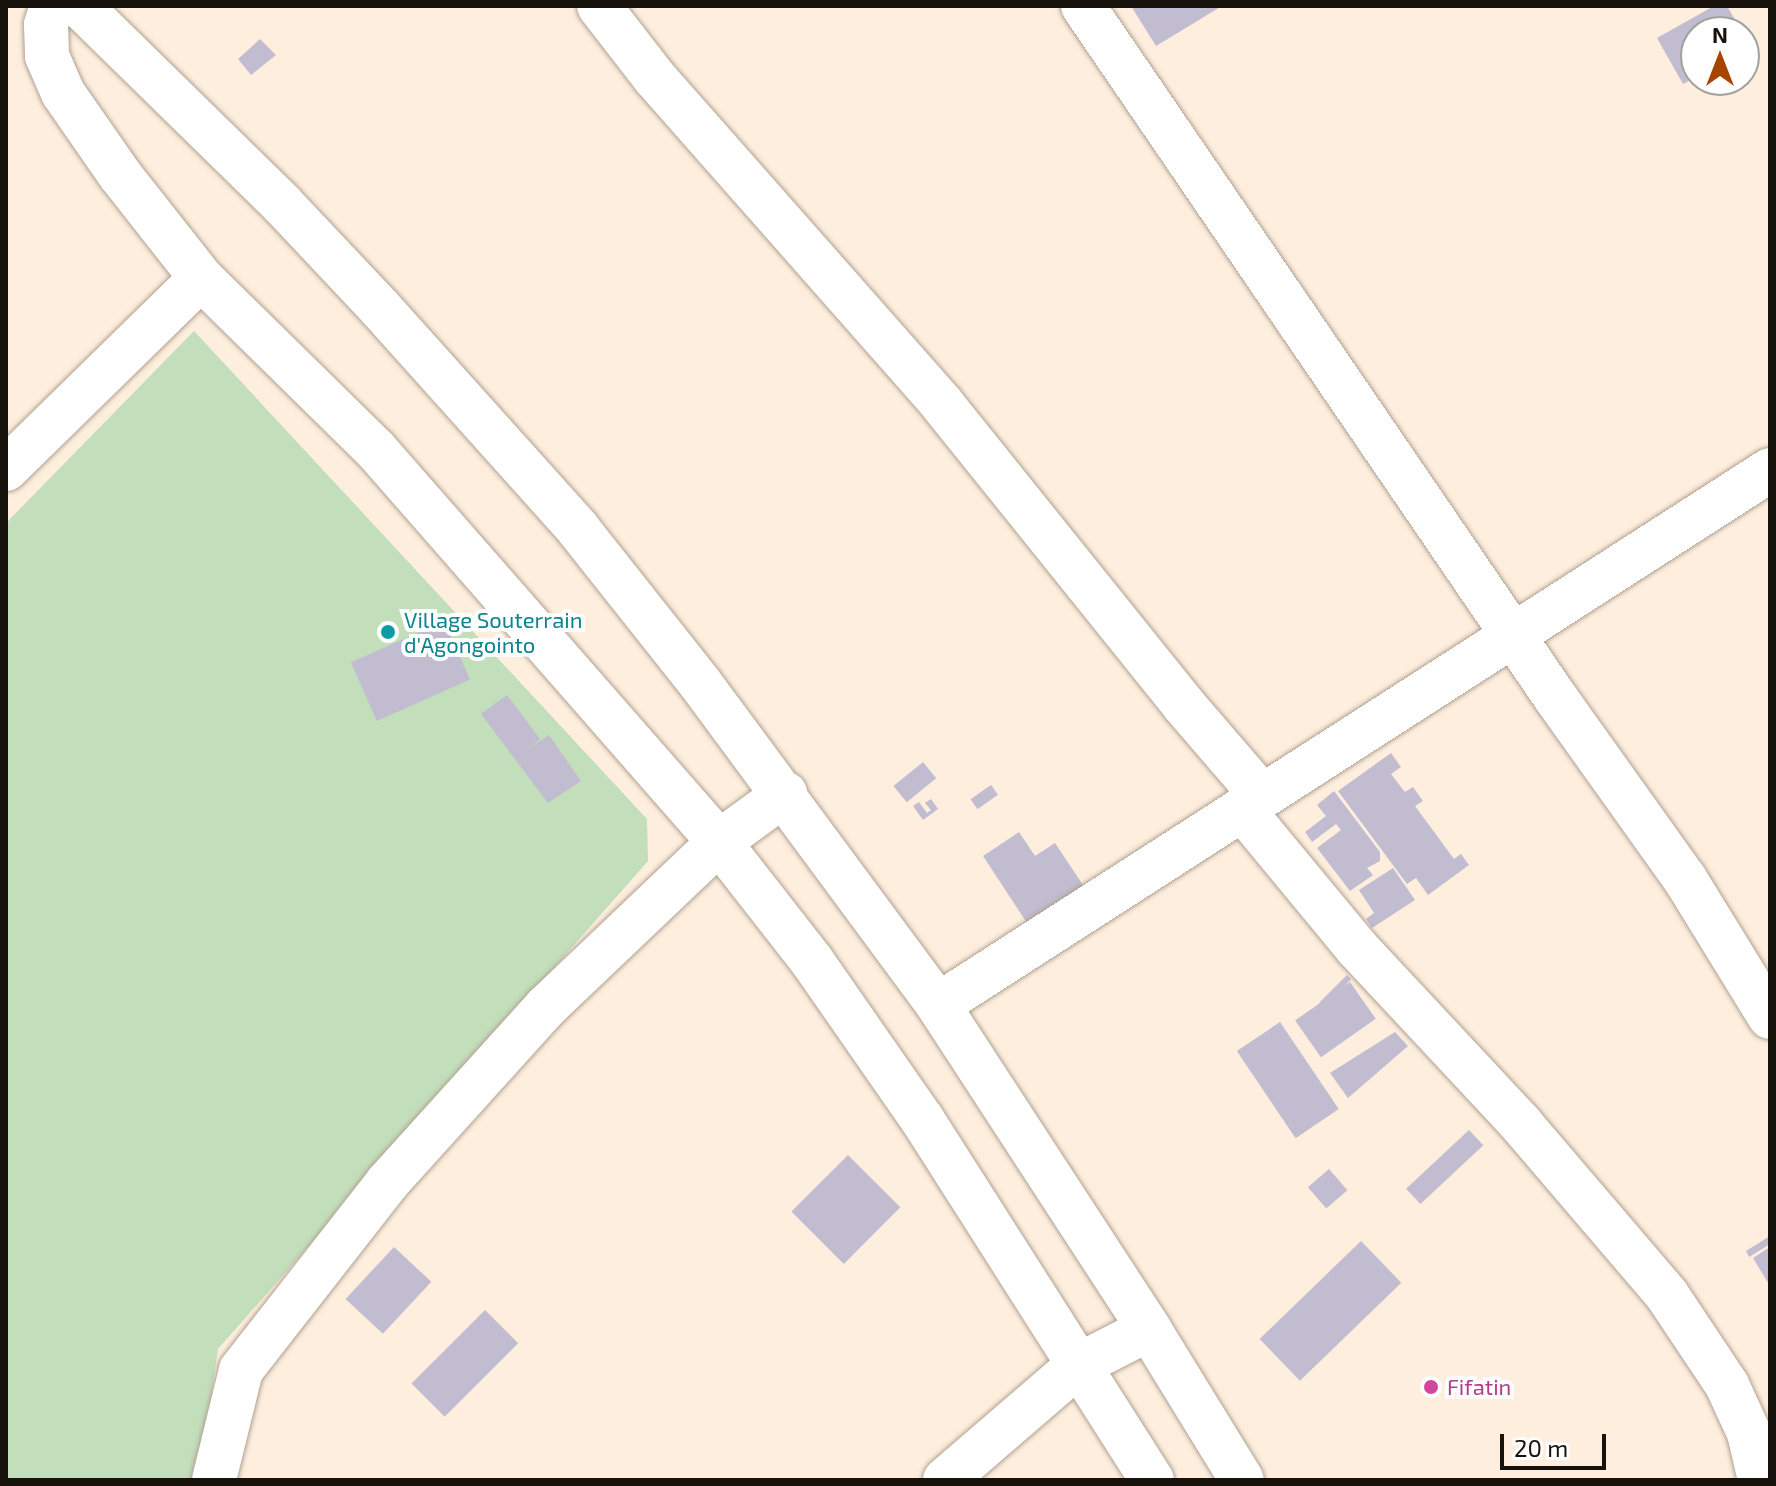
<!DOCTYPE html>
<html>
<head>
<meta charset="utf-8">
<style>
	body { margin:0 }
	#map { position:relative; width:1776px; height:1486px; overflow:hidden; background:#feeedd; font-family:"Exo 2",sans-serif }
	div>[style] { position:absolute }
	.green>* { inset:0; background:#c3deba }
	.building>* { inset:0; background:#c1bcd0; transform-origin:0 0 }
	.roads { filter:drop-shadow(0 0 2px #b0a191) drop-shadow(0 0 2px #b0a191) }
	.minor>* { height:44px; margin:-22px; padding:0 22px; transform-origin:22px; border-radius:22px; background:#fff }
	.major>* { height:44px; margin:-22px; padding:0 22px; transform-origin:22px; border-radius:22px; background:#fff }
	.dots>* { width:22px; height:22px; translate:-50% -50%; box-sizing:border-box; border:4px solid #fefefe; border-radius:50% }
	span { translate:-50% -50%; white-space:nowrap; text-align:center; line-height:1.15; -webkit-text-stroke:8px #fefefe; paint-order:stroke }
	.culture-label { font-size:22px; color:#0d838f }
	.left { translate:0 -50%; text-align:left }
	.hotel-label { font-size:22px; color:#b23c85 }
	.frame { position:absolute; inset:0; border:8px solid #18120d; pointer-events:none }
	.north { position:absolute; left:1680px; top:16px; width:80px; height:80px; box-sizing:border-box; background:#fefefe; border:2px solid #a2a09e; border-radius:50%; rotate:0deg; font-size:22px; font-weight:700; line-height:32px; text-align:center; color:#18120d }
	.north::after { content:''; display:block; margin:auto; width:28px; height:36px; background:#a64500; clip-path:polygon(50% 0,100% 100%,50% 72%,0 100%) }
	.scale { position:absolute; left:1500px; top:1434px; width:106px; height:36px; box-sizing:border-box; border:4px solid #18120d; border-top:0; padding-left:10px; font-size:24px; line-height:28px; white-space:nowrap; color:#18120d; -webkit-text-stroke:6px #fefefe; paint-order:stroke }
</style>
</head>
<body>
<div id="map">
	<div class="green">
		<i style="clip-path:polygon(194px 331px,647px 819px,648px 861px,218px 1349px,199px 1480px,6px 1480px,6px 523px)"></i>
	</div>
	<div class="building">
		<i style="clip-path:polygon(1131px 6px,1222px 6px,1156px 46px)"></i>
		<i style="clip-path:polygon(1714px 6px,1727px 6px,1742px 32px,1696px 32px,1696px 71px,1686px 76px,1689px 81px,1683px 84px,1657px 38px)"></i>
		<i style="clip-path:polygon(260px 39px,276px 55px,251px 75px,238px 59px)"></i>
		<i style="left:444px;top:621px;width:64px;height:102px;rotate:66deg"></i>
		<i style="clip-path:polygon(507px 695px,540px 739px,528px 749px,549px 735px,581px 781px,548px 803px,481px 714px)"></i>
		<i style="clip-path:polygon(1391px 753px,1401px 767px,1391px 774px,1405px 792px,1413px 787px,1423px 801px,1415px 806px,1454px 859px,1461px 854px,1469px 865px,1428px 895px,1416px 878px,1407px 884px,1338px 791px)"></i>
		<i style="left:923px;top:762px;width:21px;height:38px;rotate:51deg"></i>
		<i style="left:991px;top:785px;width:12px;height:25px;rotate:55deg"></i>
		<i style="clip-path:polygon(1334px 791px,1380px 852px,1380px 861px,1367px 868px,1373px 875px,1350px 891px,1317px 848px,1341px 830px,1336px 824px,1312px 842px,1305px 832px,1326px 816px,1317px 805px)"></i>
		<i style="clip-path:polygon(931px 799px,938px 809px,923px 820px,913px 806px,919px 802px,927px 813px,931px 810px,925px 803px)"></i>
		<i style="clip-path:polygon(1019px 832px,1035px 856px,1055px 843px,1085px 888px,1029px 926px,983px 856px)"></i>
		<i style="clip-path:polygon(1393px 868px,1415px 900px,1372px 928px,1366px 919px,1374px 913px,1359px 890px)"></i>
		<i style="left:1347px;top:975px;width:6px;height:39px;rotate:45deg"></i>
		<i style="left:1350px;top:982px;width:45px;height:67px;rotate:55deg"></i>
		<i style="left:1280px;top:1022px;width:105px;height:52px;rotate:56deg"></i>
		<i style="clip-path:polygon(1395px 1032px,1408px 1046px,1348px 1098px,1330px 1073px)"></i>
		<i style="left:1469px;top:1130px;width:21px;height:86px;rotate:47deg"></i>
		<i style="left:848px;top:1155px;width:74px;height:80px;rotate:45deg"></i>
		<i style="left:1329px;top:1169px;width:28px;height:28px;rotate:49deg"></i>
		<i style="clip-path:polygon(1770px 1236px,1770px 1244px,1749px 1257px,1746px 1251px)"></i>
		<i style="left:1361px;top:1241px;width:58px;height:141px;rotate:46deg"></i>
		<i style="left:394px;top:1247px;width:51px;height:71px;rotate:43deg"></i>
		<i style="clip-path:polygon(1770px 1247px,1770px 1286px,1753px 1258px)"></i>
		<i style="left:485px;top:1310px;width:47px;height:104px;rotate:45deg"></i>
	</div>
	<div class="roads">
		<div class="minor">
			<i style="left:52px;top:6px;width:20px;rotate:108deg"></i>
			<i style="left:46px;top:25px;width:31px;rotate:88deg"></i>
			<i style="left:47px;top:56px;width:40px;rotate:66.6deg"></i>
			<i style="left:63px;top:93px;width:100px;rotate:55.2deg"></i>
			<i style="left:120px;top:175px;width:131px;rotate:51.8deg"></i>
			<i style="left:201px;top:278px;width:245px;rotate:44.5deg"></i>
			<i style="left:376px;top:450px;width:521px;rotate:48.81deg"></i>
			<i style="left:719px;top:842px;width:151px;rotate:52deg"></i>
			<i style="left:812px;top:961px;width:193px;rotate:55.2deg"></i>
			<i style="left:922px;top:1119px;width:428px;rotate:57.5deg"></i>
			<i style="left:599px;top:6px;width:90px;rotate:52.2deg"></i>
			<i style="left:654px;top:77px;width:436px;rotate:48.6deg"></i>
			<i style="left:942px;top:404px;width:385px;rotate:51.2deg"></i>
			<i style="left:1183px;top:704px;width:121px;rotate:49.3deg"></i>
			<i style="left:1083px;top:6px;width:837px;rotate:55.66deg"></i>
			<i style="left:1555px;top:697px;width:224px;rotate:54.5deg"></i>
			<i style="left:1685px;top:879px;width:162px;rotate:58.4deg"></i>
			<i style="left:6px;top:469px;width:273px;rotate:-44.4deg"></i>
			<i style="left:1242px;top:809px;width:180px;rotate:50.4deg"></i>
			<i style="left:1357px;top:948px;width:241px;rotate:47deg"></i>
			<i style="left:1521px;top:1124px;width:225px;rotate:49.5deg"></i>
			<i style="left:1667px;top:1295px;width:108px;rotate:56.3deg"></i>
			<i style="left:1727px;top:1385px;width:53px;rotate:65.4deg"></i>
			<i style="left:1749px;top:1433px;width:48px;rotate:76.8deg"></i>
			<i style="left:938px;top:1005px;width:989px;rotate:-32.74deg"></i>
			<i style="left:214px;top:1480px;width:113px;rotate:-76.2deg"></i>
			<i style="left:241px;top:1370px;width:237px;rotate:-52deg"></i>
			<i style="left:387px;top:1183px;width:237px;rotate:-47.9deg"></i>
			<i style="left:546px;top:1007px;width:239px;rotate:-43.6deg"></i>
			<i style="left:719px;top:842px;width:82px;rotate:-36deg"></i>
			<i style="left:945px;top:1480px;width:174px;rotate:-40.8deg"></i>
			<i style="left:1077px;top:1366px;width:81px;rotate:-27.2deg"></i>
		</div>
		<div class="major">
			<i style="left:80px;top:6px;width:284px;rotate:44.4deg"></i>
			<i style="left:283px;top:205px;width:141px;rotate:46.7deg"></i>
			<i style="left:380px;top:308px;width:297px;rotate:48.1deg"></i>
			<i style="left:578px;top:529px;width:196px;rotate:51.6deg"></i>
			<i style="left:700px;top:683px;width:400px;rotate:53.5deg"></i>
			<i style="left:938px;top:1005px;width:387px;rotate:56.9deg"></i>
			<i style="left:1149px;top:1329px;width:177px;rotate:58.4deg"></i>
		</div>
	</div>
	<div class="dots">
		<i style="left:388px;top:632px;background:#0f9aa8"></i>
		<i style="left:1431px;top:1387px;background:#d1479c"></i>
	</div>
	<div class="culture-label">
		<span class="left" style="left:404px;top:632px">Village Souterrain<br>d'Agongointo</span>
	</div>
	<div class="hotel-label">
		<span class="left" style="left:1447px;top:1387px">Fifatin</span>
	</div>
	<div class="frame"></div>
	<div class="north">N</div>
	<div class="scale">20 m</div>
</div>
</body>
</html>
